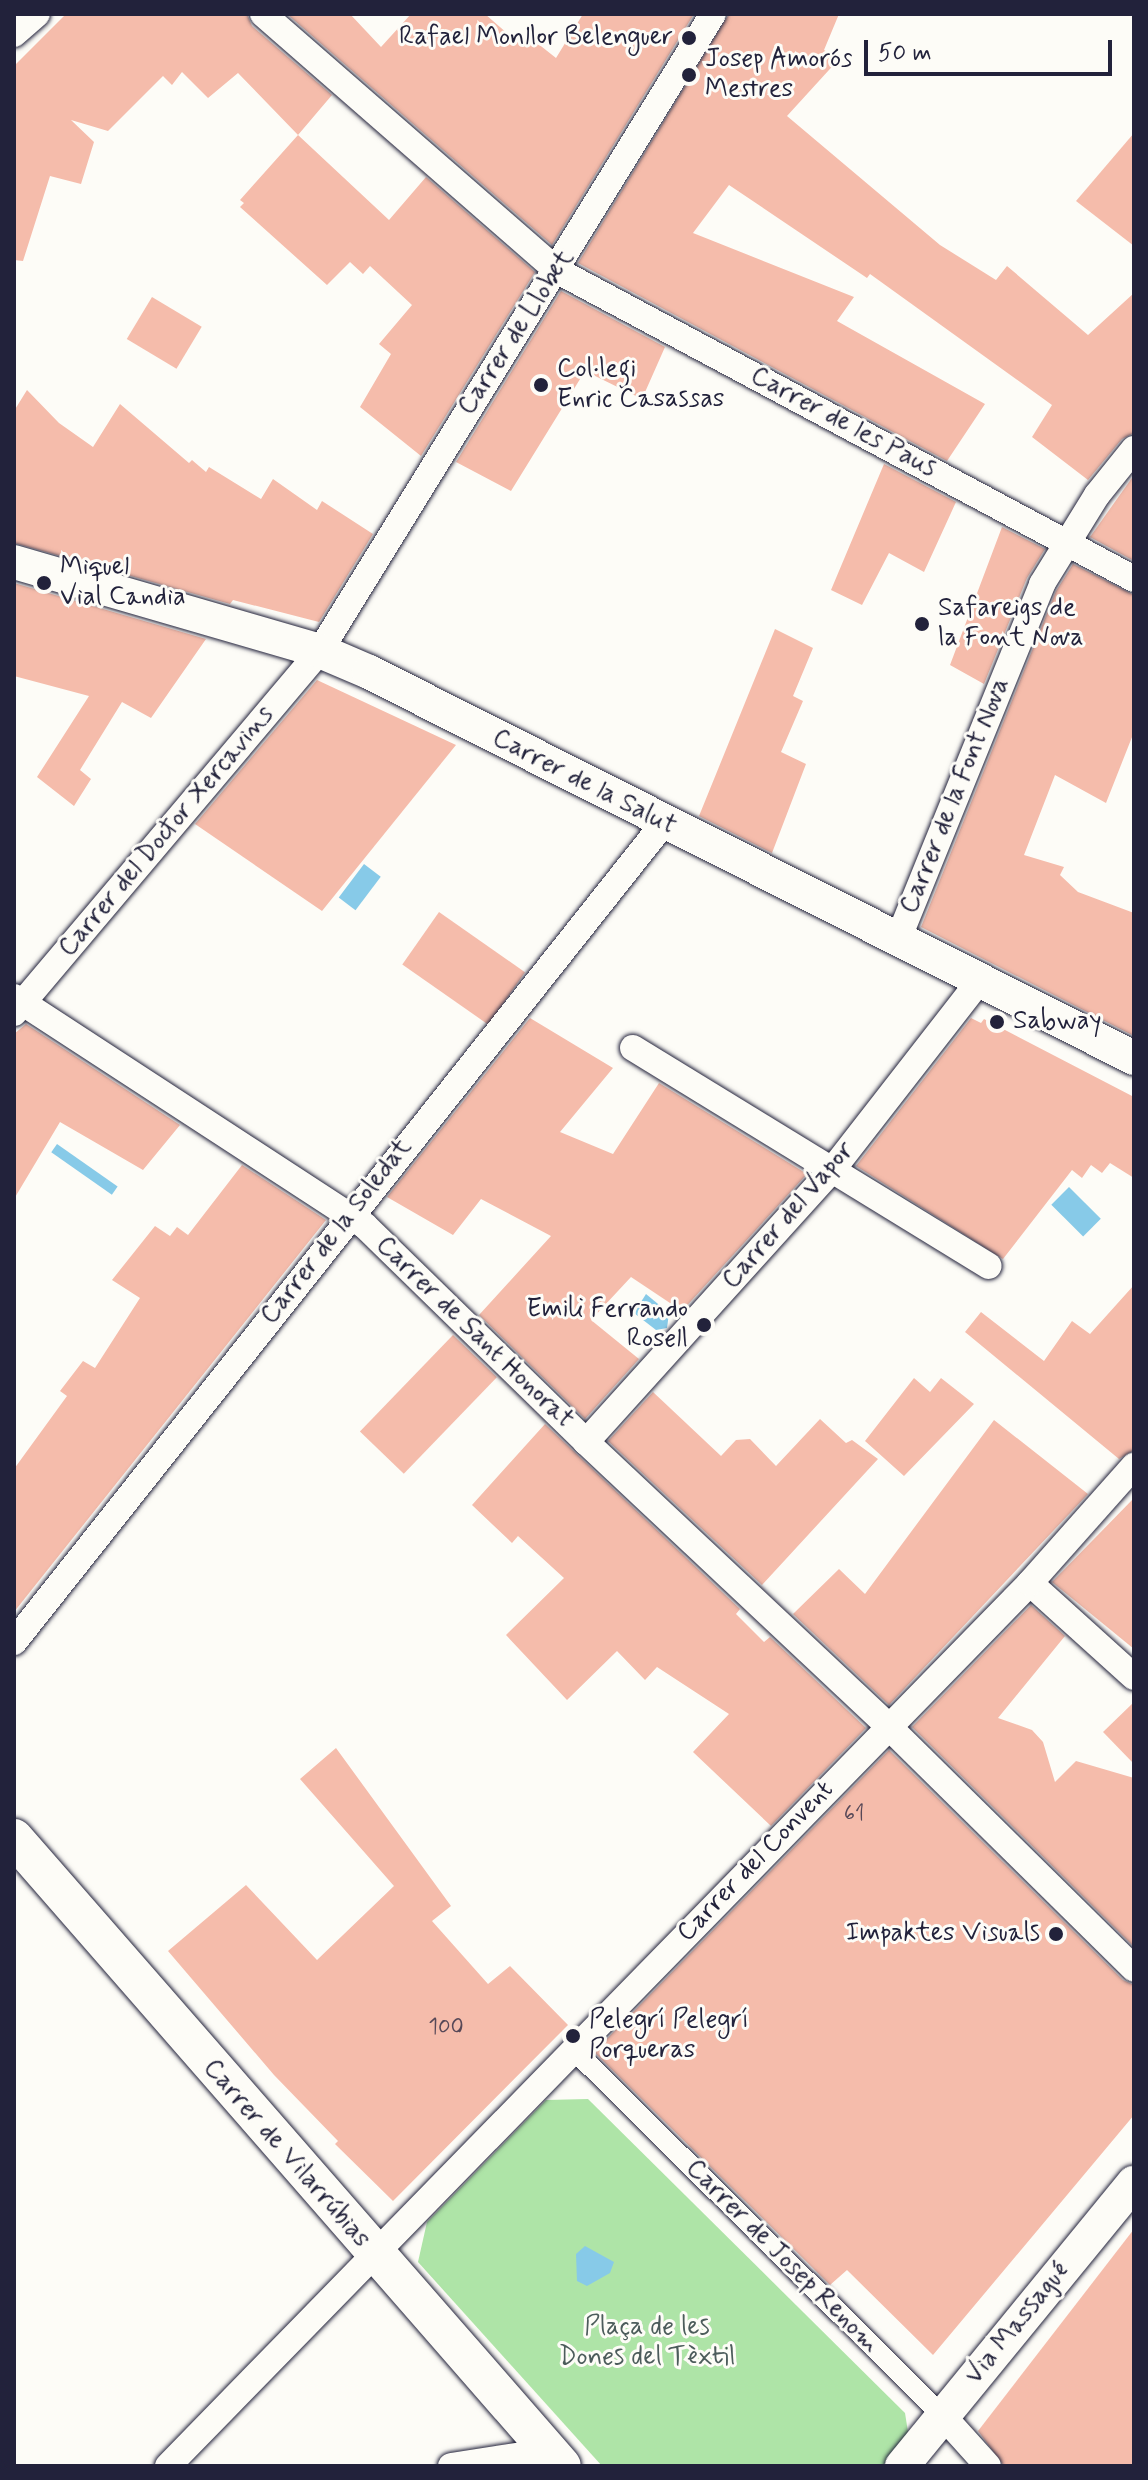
<!DOCTYPE html>
<html>
<head>
<meta charset="utf-8">
<style>
	body { margin:0 }
	#map { position:relative; width:1148px; height:2480px; overflow:hidden; background:#fdfcf7; font-family:Mynerve,sans-serif }
	div>[style] { position:absolute }
	.green>* { inset:0; background:#aee4a7 }
	.water>* { inset:0; background:#87cae8; transform-origin:0 0 }
	.building>* { inset:0; background:#f5bcab; transform-origin:0 0 }
	.roads { filter:drop-shadow(0 0 2px #22223b) drop-shadow(0 0 2px #22223b) }
	.pedestrian>* { height:20px; margin:-10px; padding:0 10px; transform-origin:10px; border-radius:10px; background:#fdfcf7 }
	.minor>* { height:26px; margin:-13px; padding:0 13px; transform-origin:13px; border-radius:13px; background:#fdfcf7 }
	.tertiary>* { height:34px; margin:-17px; padding:0 17px; transform-origin:17px; border-radius:17px; background:#fdfcf7 }
	.secondary>* { height:38px; margin:-19px; padding:0 19px; transform-origin:19px; border-radius:19px; background:#fdfcf7 }
	.dots>* { width:22px; height:22px; translate:-50% -50%; box-sizing:border-box; border:4px solid #fdfcf7; border-radius:50% }
	span { translate:-50% -50%; white-space:nowrap; text-align:center; line-height:1.15; -webkit-text-stroke:6px #fdfcf7; paint-order:stroke }
	.number-label { font-size:22px; color:#574857 }
	.number-label span { -webkit-text-stroke-width:0 }
	.poi-label { font-size:26px; color:#22223b }
	.right { translate:-100% -50%; text-align:right }
	.left { translate:0 -50%; text-align:left }
	.street-label { font-size:26px; color:#22223b }
	.park-label { font-size:26px; color:#4c5c5b }
	.frame { position:absolute; inset:0; border:16px solid #22223b; pointer-events:none }
	.scale { position:absolute; left:864px; top:40px; width:248px; height:36px; box-sizing:border-box; border:4px solid #22223b; border-top:0; padding-left:10px; font-size:24px; line-height:28px; white-space:nowrap; color:#22223b; -webkit-text-stroke:6px #fdfcf7; paint-order:stroke }
</style>
</head>
<body>
<div id="map">
	<div class="green">
		<i style="clip-path:polygon(588px 2099px,905px 2413px,908px 2432px,883px 2466px,602px 2466px,418px 2262px,427px 2222px,546px 2100px)"></i>
	</div>
	<div class="water">
		<i style="left:364px;top:864px;width:21px;height:42px;rotate:37deg"></i>
		<i style="left:57px;top:1144px;width:74px;height:10px;rotate:35deg"></i>
		<i style="left:1069px;top:1187px;width:45px;height:25px;rotate:45deg"></i>
		<i style="clip-path:polygon(646px 1294px,669px 1313px,667px 1328px,656px 1330px,634px 1313px)"></i>
		<i style="clip-path:polygon(585px 2246px,614px 2262px,610px 2273px,587px 2286px,577px 2281px,576px 2254px)"></i>
	</div>
	<div class="building">
		<i style="clip-path:polygon(66px 14px,247px 14px,252px 26px,332px 95px,298px 135px,238px 73px,208px 98px,182px 72px,172px 85px,163px 76px,108px 131px,71px 120px,94px 142px,81px 184px,50px 176px,23px 261px,14px 260px,14px 66px)"></i>
		<i style="clip-path:polygon(287px 14px,350px 14px,381px 47px,411px 14px,485px 14px,523px 47px,532px 39px,556px 58px,583px 14px,694px 14px,552px 245px)"></i>
		<i style="clip-path:polygon(729px 14px,839px 14px,824px 50px,839px 59px,787px 116px,940px 245px,996px 280px,1007px 266px,1088px 335px,1134px 293px,1134px 433px,1122px 439px,1088px 480px,1032px 437px,1052px 405px,870px 274px,867px 278px,729px 185px,693px 233px,854px 297px,837px 321px,985px 404px,947px 461px,578px 263px)"></i>
		<i style="clip-path:polygon(1134px 133px,1134px 246px,1076px 201px)"></i>
		<i style="clip-path:polygon(298px 135px,389px 220px,426px 177px,535px 272px,421px 456px,360px 407px,391px 354px,379px 344px,412px 305px,370px 266px,363px 274px,350px 262px,327px 285px,240px 207px,244px 203px,240px 200px)"></i>
		<i style="clip-path:polygon(561px 291px,665px 347px,642px 399px,585px 371px,511px 491px,456px 462px)"></i>
		<i style="left:152px;top:297px;width:58px;height:49px;rotate:31deg"></i>
		<i style="clip-path:polygon(27px 390px,59px 423px,93px 447px,120px 404px,189px 463px,192px 460px,206px 472px,209px 467px,261px 499px,273px 479px,317px 510px,322px 501px,373px 534px,319px 622px,233px 600px,230px 604px,14px 543px,14px 411px)"></i>
		<i style="clip-path:polygon(884px 464px,956px 502px,924px 572px,889px 553px,862px 605px,831px 590px)"></i>
		<i style="clip-path:polygon(1134px 475px,1134px 561px,1090px 537px)"></i>
		<i style="clip-path:polygon(1002px 527px,1045px 549px,1027px 578px,984px 684px,950px 665px)"></i>
		<i style="clip-path:polygon(1073px 564px,1134px 595px,1134px 732px,1106px 803px,1055px 775px,1024px 855px,1064px 867px,1060px 875px,1078px 892px,1134px 913px,1134px 1036px,921px 927px,1056px 591px)"></i>
		<i style="clip-path:polygon(14px 583px,206px 639px,151px 718px,122px 702px,80px 770px,91px 779px,74px 806px,37px 777px,89px 696px,14px 676px)"></i>
		<i style="clip-path:polygon(775px 629px,813px 648px,793px 696px,803px 701px,781px 752px,806px 764px,772px 853px,699px 816px)"></i>
		<i style="clip-path:polygon(317px 680px,456px 745px,322px 911px,195px 824px)"></i>
		<i style="left:439px;top:912px;width:105px;height:64px;rotate:35deg"></i>
		<i style="clip-path:polygon(530px 1018px,613px 1068px,560px 1132px,613px 1154px,659px 1083px,807px 1174px,682px 1311px,631px 1277px,591px 1320px,639px 1359px,585px 1419px,479px 1315px,551px 1236px,481px 1199px,453px 1235px,387px 1197px)"></i>
		<i style="clip-path:polygon(971px 1018px,981px 1023px,984px 1019px,1134px 1097px,1134px 1178px,1110px 1163px,1102px 1173px,1091px 1165px,1082px 1178px,1072px 1170px,1003px 1259px,856px 1166px)"></i>
		<i style="clip-path:polygon(26px 1024px,180px 1125px,143px 1170px,60px 1122px,14px 1199px,14px 1034px)"></i>
		<i style="clip-path:polygon(242px 1165px,326px 1220px,14px 1612px,14px 1469px,67px 1396px,60px 1391px,83px 1361px,95px 1368px,140px 1298px,112px 1280px,155px 1226px,170px 1236px,177px 1227px,188px 1235px)"></i>
		<i style="clip-path:polygon(1134px 1285px,1134px 1450px,1119px 1459px,965px 1332px,981px 1312px,1044px 1361px,1072px 1321px,1090px 1334px)"></i>
		<i style="left:453px;top:1335px;width:61px;height:134px;rotate:44deg"></i>
		<i style="clip-path:polygon(914px 1378px,930px 1392px,941px 1378px,974px 1404px,904px 1476px,865px 1441px)"></i>
		<i style="clip-path:polygon(653px 1392px,721px 1456px,736px 1440px,750px 1439px,776px 1466px,820px 1419px,846px 1443px,852px 1440px,878px 1459px,762px 1585px,608px 1441px)"></i>
		<i style="clip-path:polygon(994px 1420px,1088px 1494px,889px 1705px,793px 1614px,839px 1569px,865px 1594px)"></i>
		<i style="clip-path:polygon(545px 1424px,740px 1609px,736px 1614px,764px 1642px,770px 1637px,866px 1728px,771px 1826px,693px 1752px,729px 1714px,657px 1667px,645px 1680px,617px 1651px,567px 1700px,506px 1635px,564px 1578px,518px 1536px,512px 1543px,472px 1505px)"></i>
		<i style="clip-path:polygon(1134px 1498px,1134px 1649px,1052px 1582px)"></i>
		<i style="clip-path:polygon(1031px 1605px,1065px 1636px,998px 1718px,1032px 1730px,1043px 1742px,1055px 1782px,1076px 1761px,1134px 1778px,1134px 1947px,912px 1727px)"></i>
		<i style="clip-path:polygon(1134px 1702px,1134px 1764px,1103px 1732px)"></i>
		<i style="clip-path:polygon(336px 1748px,451px 1906px,432px 1921px,488px 1984px,510px 1966px,568px 2025px,393px 2201px,335px 2144px,338px 2141px,274px 2075px,168px 1951px,246px 1885px,317px 1960px,394px 1886px,300px 1779px)"></i>
		<i style="clip-path:polygon(889px 1750px,1123px 1980px,1134px 1985px,1134px 2115px,933px 2355px,847px 2270px,830px 2285px,594px 2052px)"></i>
		<i style="clip-path:polygon(1134px 2229px,1134px 2466px,1004px 2466px,978px 2431px)"></i>
	</div>
	<div class="roads">
		<div class="pedestrian">
			<i style="left:573px;top:2049px;width:521px;rotate:44.77deg"></i>
		</div>
		<div class="minor">
			<i style="left:263px;top:14px;width:391px;rotate:41.1deg"></i>
			<i style="left:558px;top:271px;width:653px;rotate:28.13deg"></i>
			<i style="left:14px;top:34px;width:30px;rotate:-41deg"></i>
			<i style="left:899px;top:937px;width:381px;rotate:-67.9deg"></i>
			<i style="left:1042px;top:584px;width:105px;rotate:-58.3deg"></i>
			<i style="left:1097px;top:495px;width:59px;rotate:-51.2deg"></i>
			<i style="left:14px;top:997px;width:419px;rotate:33.1deg"></i>
			<i style="left:365px;top:1226px;width:309px;rotate:44.3deg"></i>
			<i style="left:586px;top:1442px;width:416px;rotate:43.2deg"></i>
			<i style="left:889px;top:1727px;width:344px;rotate:44.6deg"></i>
			<i style="left:14px;top:1013px;width:474px;rotate:-49.8deg"></i>
			<i style="left:320px;top:651px;width:748px;rotate:-58.33deg"></i>
			<i style="left:633px;top:1048px;width:417px;rotate:31.5deg"></i>
			<i style="left:586px;top:1442px;width:368px;rotate:-47.9deg"></i>
			<i style="left:833px;top:1169px;width:241px;rotate:-52.1deg"></i>
			<i style="left:1030px;top:1583px;width:140px;rotate:42.1deg"></i>
			<i style="left:14px;top:1642px;width:1044px;rotate:-51.57deg"></i>
			<i style="left:943px;top:2416px;width:67px;rotate:48deg"></i>
			<i style="left:168px;top:2466px;width:1234px;rotate:-45.69deg"></i>
			<i style="left:1030px;top:1583px;width:157px;rotate:-48.4deg"></i>
			<i style="left:451px;top:2466px;width:99px;rotate:-8.7deg"></i>
		</div>
		<div class="tertiary">
			<i style="left:14px;top:562px;width:319px;rotate:16.2deg"></i>
			<i style="left:320px;top:651px;width:53px;rotate:23.2deg"></i>
			<i style="left:369px;top:672px;width:857px;rotate:26.77deg"></i>
			<i style="left:902px;top:2466px;width:366px;rotate:-50.7deg"></i>
		</div>
		<div class="secondary">
			<i style="left:14px;top:1838px;width:833px;rotate:48.89deg"></i>
		</div>
	</div>
	<div class="dots">
		<i style="left:689px;top:38px;background:#22223b"></i>
		<i style="left:689px;top:75px;background:#22223b"></i>
		<i style="left:541px;top:385px;background:#22223b"></i>
		<i style="left:44px;top:583px;background:#22223b"></i>
		<i style="left:922px;top:624px;background:#22223b"></i>
		<i style="left:997px;top:1022px;background:#22223b"></i>
		<i style="left:704px;top:1325px;background:#22223b"></i>
		<i style="left:1056px;top:1934px;background:#22223b"></i>
		<i style="left:573px;top:2036px;background:#22223b"></i>
	</div>
	<div class="number-label">
		<span style="left:854px;top:1815px">61</span>
		<span style="left:446px;top:2028px">100</span>
	</div>
	<div class="poi-label">
		<span class="right" style="left:673px;top:38px">Rafael Monllor Belenguer</span>
		<span class="left" style="left:705px;top:75px">Josep Amorós<br>Mestres</span>
		<span class="left" style="left:557px;top:385px">Col·legi<br>Enric Casassas</span>
		<span class="left" style="left:60px;top:583px">Miquel<br>Vial Candia</span>
		<span class="left" style="left:938px;top:624px">Safareigs de<br>la Font Nova</span>
		<span class="left" style="left:1013px;top:1022px">Sabway</span>
		<span class="right" style="left:688px;top:1325px">Emili Ferrando<br>Rosell</span>
		<span class="right" style="left:1040px;top:1934px">Impaktes Visuals</span>
		<span class="left" style="left:589px;top:2036px">Pelegrí Pelegrí<br>Porqueras</span>
	</div>
	<div class="street-label">
		<span style="left:517px;top:333px;rotate:-57deg">Carrer de Llobet</span>
		<span style="left:843px;top:423px;rotate:28deg">Carrer de les Paus</span>
		<span style="left:584px;top:783px;rotate:27deg">Carrer de la Salut</span>
		<span style="left:956px;top:796px;rotate:-68deg">Carrer de la Font Nova</span>
		<span style="left:167px;top:832px;rotate:-50deg">Carrer del Doctor Xercavins</span>
		<span style="left:789px;top:1216px;rotate:-49deg">Carrer del Vapor</span>
		<span style="left:337px;top:1232px;rotate:-52deg">Carrer de la Soledat</span>
		<span style="left:474px;top:1333px;rotate:44deg">Carrer de Sant Honorat</span>
		<span style="left:756px;top:1862px;rotate:-46deg">Carrer del Convent</span>
		<span style="left:286px;top:2154px;rotate:49deg">Carrer de Vilarrúbias</span>
		<span style="left:782px;top:2257px;rotate:45deg">Carrer de Josep Renom</span>
		<span style="left:1018px;top:2324px;rotate:-51deg">Via Massagué</span>
	</div>
	<div class="park-label">
		<span style="left:647px;top:2343px">Plaça de les<br>Dones del Tèxtil</span>
	</div>
	<div class="frame"></div>
	<div class="scale">50 m</div>
</div>
</body>
</html>
